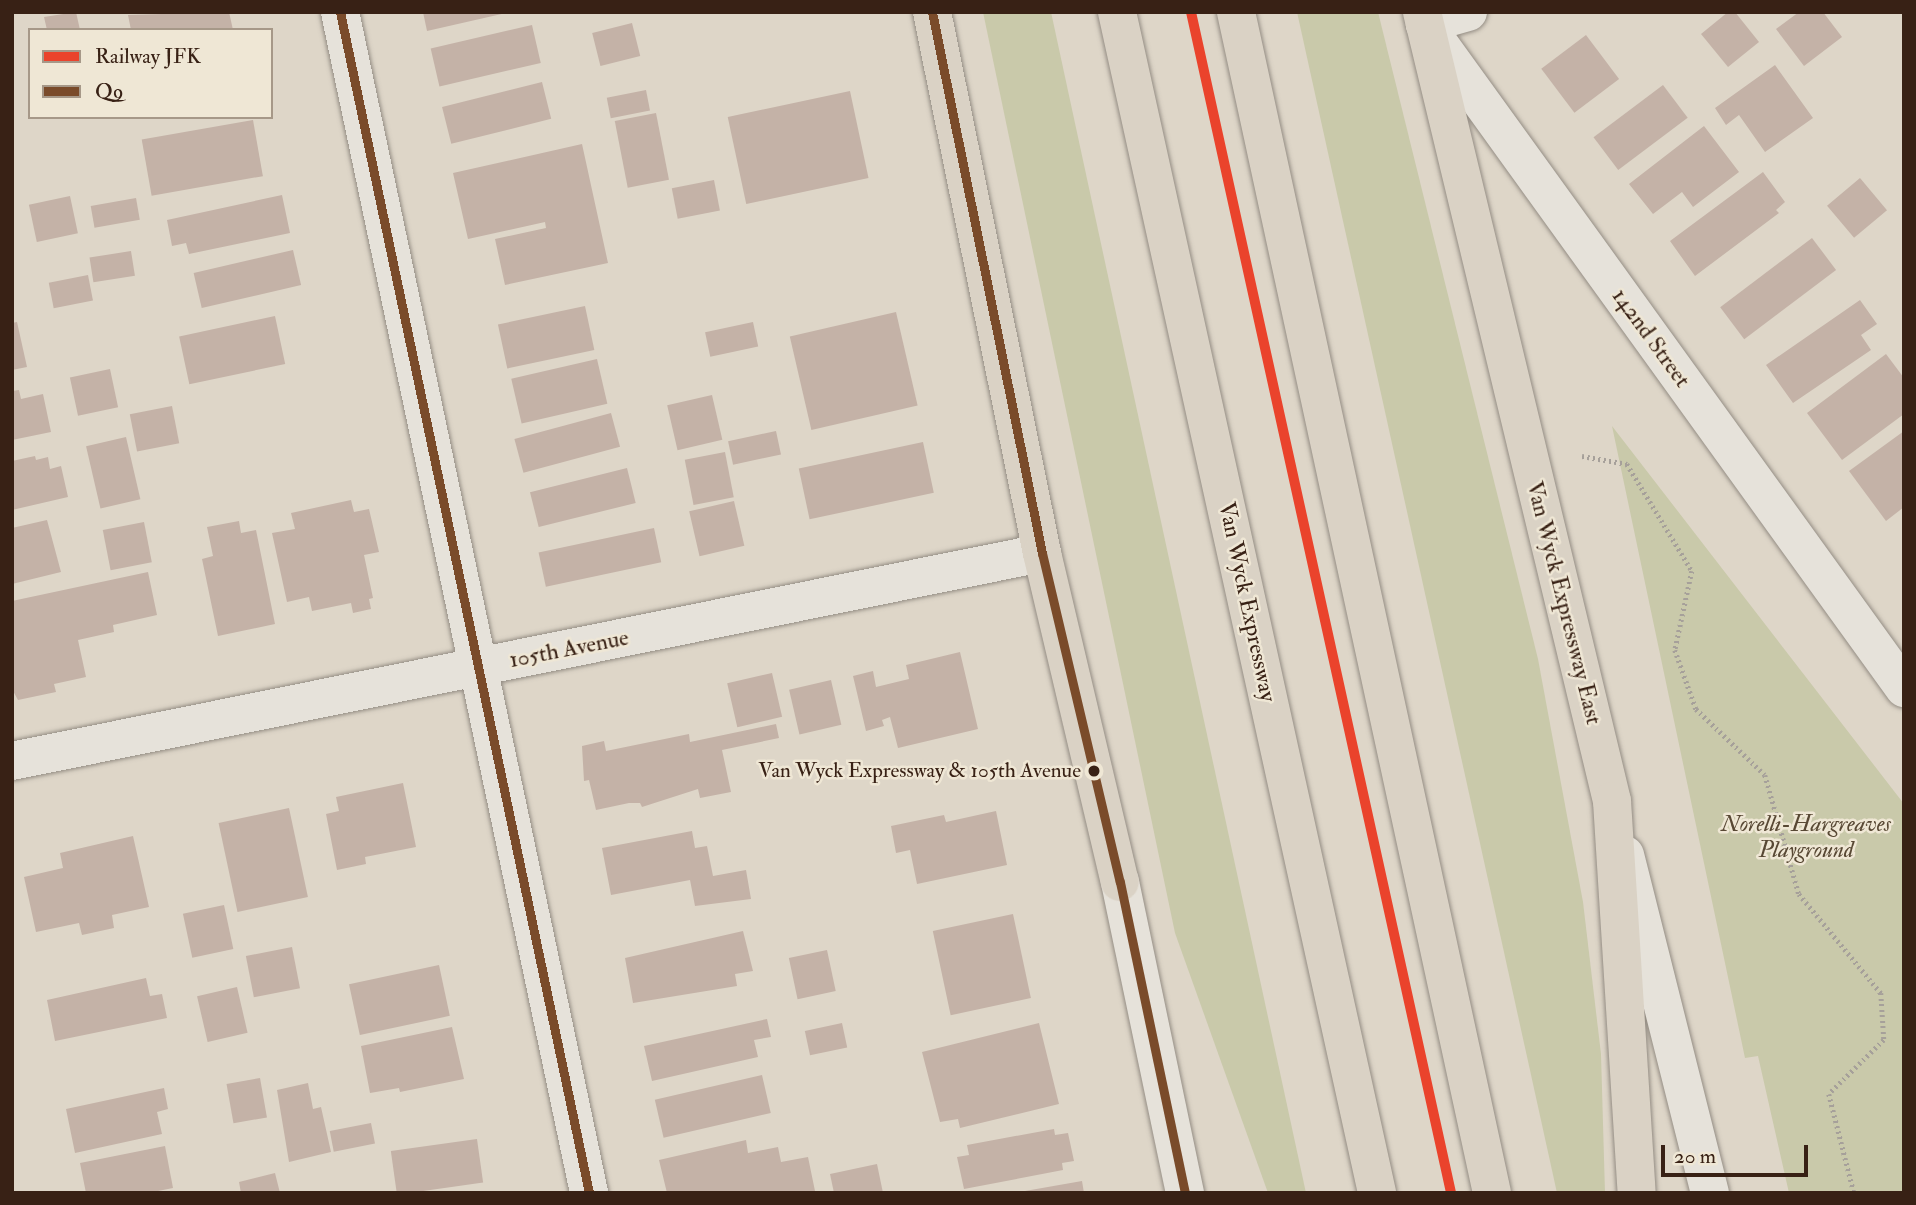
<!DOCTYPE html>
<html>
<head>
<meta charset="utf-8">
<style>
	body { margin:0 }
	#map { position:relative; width:1916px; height:1205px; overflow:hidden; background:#ded6c8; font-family:"IM FELL Double Pica",serif }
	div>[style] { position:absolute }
	.green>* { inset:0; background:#c9c9aa }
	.building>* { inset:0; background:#c4b2a7; transform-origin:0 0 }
	.path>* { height:4.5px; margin-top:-2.25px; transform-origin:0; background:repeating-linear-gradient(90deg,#a6a09a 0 2px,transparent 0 5.5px) }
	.roads { filter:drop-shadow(0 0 2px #948d84) drop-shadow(0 0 2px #948d84) }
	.street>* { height:38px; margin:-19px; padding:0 19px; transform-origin:19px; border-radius:19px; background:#e6e2da }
	.secondary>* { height:38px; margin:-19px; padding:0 19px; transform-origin:19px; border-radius:19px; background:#e6e2da }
	.primary>* { height:38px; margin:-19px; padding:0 19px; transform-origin:19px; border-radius:19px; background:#dad2c5 }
	.highway>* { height:38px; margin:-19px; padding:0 19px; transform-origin:19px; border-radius:19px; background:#dad2c5 }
	.bus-1>* { height:9px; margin:-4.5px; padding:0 4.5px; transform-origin:4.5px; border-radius:4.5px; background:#7a4b2a }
	.rail-1>* { height:10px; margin:-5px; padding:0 5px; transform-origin:5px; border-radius:5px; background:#ea432c }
	.dots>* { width:19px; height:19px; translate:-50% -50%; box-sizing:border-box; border:4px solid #efe7d5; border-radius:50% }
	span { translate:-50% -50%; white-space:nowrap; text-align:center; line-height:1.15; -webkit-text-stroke:5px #efe7d5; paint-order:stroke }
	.bus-label { font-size:21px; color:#382115 }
	.right { translate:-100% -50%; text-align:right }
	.street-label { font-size:23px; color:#382115 }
	.park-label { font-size:23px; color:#584834; font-style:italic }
	.frame { position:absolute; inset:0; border:14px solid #382115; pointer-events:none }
	.legend { position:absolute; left:28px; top:28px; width:245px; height:91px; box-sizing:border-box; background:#efe7d5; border:2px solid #a69888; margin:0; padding:9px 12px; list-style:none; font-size:21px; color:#382115 }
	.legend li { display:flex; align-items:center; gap:14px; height:35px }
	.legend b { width:35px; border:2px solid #a69888 }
	.scale { position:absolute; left:1661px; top:1145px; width:147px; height:32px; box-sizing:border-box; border:4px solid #382115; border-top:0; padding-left:9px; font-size:21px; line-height:24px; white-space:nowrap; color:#382115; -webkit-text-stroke:5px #efe7d5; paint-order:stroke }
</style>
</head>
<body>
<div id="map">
	<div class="green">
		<i style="clip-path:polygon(983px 12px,1051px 12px,1306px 1193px,1268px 1193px,1175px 933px)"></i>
		<i style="clip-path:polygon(1297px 12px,1378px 12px,1538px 659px,1583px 902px,1601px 1054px,1605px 1193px,1557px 1193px)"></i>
		<i style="clip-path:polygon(1612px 426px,1904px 804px,1904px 1193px,1789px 1193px,1758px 1056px,1745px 1058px)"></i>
	</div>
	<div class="building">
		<i style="clip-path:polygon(76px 12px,80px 30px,47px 30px,44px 17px)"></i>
		<i style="clip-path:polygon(229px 12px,233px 30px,131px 30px,128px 15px)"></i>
		<i style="clip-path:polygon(423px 12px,506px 12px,506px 13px,427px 31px)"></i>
		<i style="clip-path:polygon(1728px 12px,1735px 12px,1759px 42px,1728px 67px,1701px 34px)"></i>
		<i style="clip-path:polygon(1799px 12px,1823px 12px,1842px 37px,1804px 66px,1776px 29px)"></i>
		<i style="left:632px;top:23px;width:34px;height:41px;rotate:76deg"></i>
		<i style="left:532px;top:25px;width:39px;height:104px;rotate:77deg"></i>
		<i style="left:1586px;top:35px;width:55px;height:56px;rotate:53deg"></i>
		<i style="clip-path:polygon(1775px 65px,1813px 118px,1765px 152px,1739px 115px,1726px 125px,1715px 108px)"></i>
		<i style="left:542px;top:82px;width:38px;height:103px;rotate:76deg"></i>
		<i style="left:1663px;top:85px;width:41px;height:87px;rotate:53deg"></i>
		<i style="left:646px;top:90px;width:21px;height:40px;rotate:79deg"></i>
		<i style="left:850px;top:91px;width:89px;height:125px;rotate:78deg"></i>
		<i style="left:656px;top:113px;width:68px;height:42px;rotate:79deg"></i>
		<i style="left:253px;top:120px;width:57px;height:113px;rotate:80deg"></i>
		<i style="clip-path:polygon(1704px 126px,1739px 172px,1693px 207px,1682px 192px,1653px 214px,1629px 184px)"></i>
		<i style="clip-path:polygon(582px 144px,608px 263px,505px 285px,495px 239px,546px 228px,545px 222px,468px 239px,453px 173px)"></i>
		<i style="clip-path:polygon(1763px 172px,1785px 202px,1776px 210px,1779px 213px,1695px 276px,1670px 241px)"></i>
		<i style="left:1860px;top:178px;width:42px;height:43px;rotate:50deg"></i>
		<i style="left:714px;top:180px;width:31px;height:43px;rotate:79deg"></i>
		<i style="clip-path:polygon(282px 195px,290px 233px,189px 254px,186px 243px,172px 246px,167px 220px)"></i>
		<i style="left:70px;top:196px;width:38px;height:42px;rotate:78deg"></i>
		<i style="left:136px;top:198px;width:22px;height:46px;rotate:80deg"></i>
		<i style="left:1812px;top:238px;width:40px;height:115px;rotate:53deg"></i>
		<i style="left:293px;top:250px;width:36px;height:102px;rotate:77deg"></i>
		<i style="left:131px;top:251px;width:25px;height:42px;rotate:81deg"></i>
		<i style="left:88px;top:275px;width:26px;height:40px;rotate:79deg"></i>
		<i style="clip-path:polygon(1860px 300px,1877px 324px,1861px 335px,1871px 350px,1793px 403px,1766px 365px)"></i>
		<i style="left:585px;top:306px;width:45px;height:89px;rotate:78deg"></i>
		<i style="left:896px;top:312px;width:96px;height:109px;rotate:77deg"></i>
		<i style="left:275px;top:316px;width:49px;height:98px;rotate:78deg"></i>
		<i style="clip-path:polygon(17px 322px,27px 367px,12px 370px,12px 323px)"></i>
		<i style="left:753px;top:322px;width:25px;height:49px;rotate:78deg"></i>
		<i style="clip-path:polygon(1886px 354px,1904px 378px,1904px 414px,1842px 460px,1807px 413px)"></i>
		<i style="left:597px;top:359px;width:46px;height:88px;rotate:77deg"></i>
		<i style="left:110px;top:369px;width:39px;height:41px;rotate:78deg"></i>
		<i style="clip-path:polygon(19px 390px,21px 399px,43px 394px,51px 432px,12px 440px,12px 391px)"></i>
		<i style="left:712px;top:395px;width:46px;height:46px;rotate:77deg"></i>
		<i style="left:172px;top:406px;width:38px;height:43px;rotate:79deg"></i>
		<i style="left:611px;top:413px;width:35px;height:100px;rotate:75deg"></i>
		<i style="left:776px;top:431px;width:24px;height:49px;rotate:78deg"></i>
		<i style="clip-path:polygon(1904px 431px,1904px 507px,1886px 521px,1849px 471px)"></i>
		<i style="left:126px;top:437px;width:64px;height:41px;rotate:77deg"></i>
		<i style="left:923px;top:442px;width:52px;height:127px;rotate:78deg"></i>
		<i style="left:725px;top:452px;width:46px;height:41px;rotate:79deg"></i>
		<i style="clip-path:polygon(35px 456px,36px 460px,48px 457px,50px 469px,61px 466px,68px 497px,12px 510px,12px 461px)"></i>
		<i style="left:627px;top:468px;width:36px;height:100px;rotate:76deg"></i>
		<i style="clip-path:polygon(351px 500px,354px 512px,369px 509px,379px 552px,364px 555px,373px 598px,369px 599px,371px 609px,353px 613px,351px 603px,312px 611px,309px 597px,287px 602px,272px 533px,295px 529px,291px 513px)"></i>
		<i style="left:734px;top:501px;width:46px;height:46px;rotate:77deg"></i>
		<i style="clip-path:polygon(47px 520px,61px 572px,12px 584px,12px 528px)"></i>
		<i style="clip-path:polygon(239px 521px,241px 533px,256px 530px,275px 624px,218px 636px,202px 559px,213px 556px,207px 527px)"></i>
		<i style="left:144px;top:522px;width:41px;height:42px;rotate:79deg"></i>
		<i style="left:654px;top:528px;width:35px;height:118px;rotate:78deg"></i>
		<i style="clip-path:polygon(148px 572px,157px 615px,113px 625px,114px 632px,78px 640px,86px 677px,54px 684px,56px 692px,18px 700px,12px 689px,12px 601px)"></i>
		<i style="clip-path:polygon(960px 652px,978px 729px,898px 748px,890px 717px,882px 720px,884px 726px,866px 731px,853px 676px,873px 671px,876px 687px,909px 679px,906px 665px)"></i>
		<i style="left:772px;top:673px;width:45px;height:46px;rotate:77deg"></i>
		<i style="left:831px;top:680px;width:46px;height:43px;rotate:77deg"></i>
		<i style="clip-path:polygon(776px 724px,779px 738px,722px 750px,731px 792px,700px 798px,698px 789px,642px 807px,640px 803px,629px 803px,596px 810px,589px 780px,584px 781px,582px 746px,604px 741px,606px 751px,689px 734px,690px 742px)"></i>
		<i style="clip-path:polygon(403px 783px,416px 847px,365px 857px,366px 864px,337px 870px,326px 814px,339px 811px,336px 797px)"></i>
		<i style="left:289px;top:808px;width:91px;height:72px;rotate:78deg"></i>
		<i style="clip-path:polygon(996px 811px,1007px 865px,917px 884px,910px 850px,896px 853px,891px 826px,944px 815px,946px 822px)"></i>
		<i style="clip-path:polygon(692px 831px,695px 848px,707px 846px,713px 876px,746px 870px,751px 899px,695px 906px,690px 880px,611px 895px,602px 848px)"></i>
		<i style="clip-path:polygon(133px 836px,149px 907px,112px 915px,114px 928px,82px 935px,79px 923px,36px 932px,24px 877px,63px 868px,60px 853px)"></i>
		<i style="left:224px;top:905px;width:45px;height:42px;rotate:78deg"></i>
		<i style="left:1013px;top:914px;width:86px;height:82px;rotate:78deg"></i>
		<i style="clip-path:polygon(743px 931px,753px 971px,735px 974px,737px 986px,633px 1003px,625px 958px)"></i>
		<i style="left:292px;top:947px;width:42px;height:47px;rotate:79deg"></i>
		<i style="left:827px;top:950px;width:42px;height:39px;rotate:78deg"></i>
		<i style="left:439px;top:965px;width:52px;height:92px;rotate:78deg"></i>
		<i style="clip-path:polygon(146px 978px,150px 996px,162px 994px,167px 1018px,55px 1041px,47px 1000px)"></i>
		<i style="left:237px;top:987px;width:47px;height:41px;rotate:77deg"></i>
		<i style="clip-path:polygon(767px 1019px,771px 1037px,754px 1040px,758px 1057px,652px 1081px,644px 1046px)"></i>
		<i style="left:842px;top:1023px;width:25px;height:38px;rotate:78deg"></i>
		<i style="clip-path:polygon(1039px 1023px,1059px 1104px,960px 1128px,958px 1119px,940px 1122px,922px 1052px)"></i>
		<i style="clip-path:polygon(452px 1027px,464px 1079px,400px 1092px,399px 1088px,370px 1093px,361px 1046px)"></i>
		<i style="left:762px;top:1075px;width:39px;height:110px;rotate:77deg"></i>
		<i style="left:260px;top:1078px;width:40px;height:34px;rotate:80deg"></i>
		<i style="clip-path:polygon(308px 1083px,313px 1109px,321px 1107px,331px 1152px,289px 1162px,277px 1090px)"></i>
		<i style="clip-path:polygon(164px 1088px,168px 1109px,157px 1112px,162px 1134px,75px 1153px,66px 1109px)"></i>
		<i style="left:371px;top:1123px;width:21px;height:42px;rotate:79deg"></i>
		<i style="clip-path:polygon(1054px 1129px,1055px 1135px,1068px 1133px,1074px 1161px,1062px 1163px,1063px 1170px,964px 1189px,957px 1157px,969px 1155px,967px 1145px)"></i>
		<i style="left:477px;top:1139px;width:44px;height:87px;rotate:82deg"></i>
		<i style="clip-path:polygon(746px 1140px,748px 1153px,778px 1147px,781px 1162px,808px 1157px,815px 1191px,667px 1193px,659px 1160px)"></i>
		<i style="clip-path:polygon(165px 1146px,173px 1188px,148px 1193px,86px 1193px,80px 1163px)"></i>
		<i style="clip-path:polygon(877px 1164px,883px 1193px,834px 1193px,830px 1174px)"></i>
		<i style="clip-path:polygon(275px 1173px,280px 1193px,241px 1193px,239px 1182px)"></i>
		<i style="clip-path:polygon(1082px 1181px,1084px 1193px,1025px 1193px,1025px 1191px)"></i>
	</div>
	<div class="path">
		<i style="left:1582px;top:456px;width:46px;rotate:10.1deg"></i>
		<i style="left:1627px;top:464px;width:125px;rotate:58.7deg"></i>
		<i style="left:1692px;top:571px;width:81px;rotate:102.1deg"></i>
		<i style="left:1675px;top:650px;width:63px;rotate:70.4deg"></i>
		<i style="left:1696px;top:709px;width:95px;rotate:43.7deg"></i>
		<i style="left:1765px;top:775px;width:124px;rotate:74.1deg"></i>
		<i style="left:1799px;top:894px;width:129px;rotate:50.4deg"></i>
		<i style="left:1881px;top:993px;width:47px;rotate:86.3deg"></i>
		<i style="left:1884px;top:1040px;width:77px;rotate:135.5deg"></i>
		<i style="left:1829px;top:1094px;width:102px;rotate:75.8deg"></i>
	</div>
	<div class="roads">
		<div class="street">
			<i style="left:340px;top:12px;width:1207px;rotate:78.09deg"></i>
			<i style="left:1468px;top:12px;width:45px;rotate:164.4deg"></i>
			<i style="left:1425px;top:24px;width:819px;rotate:54.19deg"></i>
			<i style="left:12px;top:761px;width:1051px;rotate:-11.42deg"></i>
		</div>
		<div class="secondary">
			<i style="left:1625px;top:855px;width:349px;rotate:75.9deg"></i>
			<i style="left:1120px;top:882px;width:318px;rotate:78.2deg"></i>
		</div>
		<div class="primary">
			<i style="left:932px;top:12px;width:552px;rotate:78.51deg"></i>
			<i style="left:1042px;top:553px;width:338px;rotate:76.7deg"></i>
			<i style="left:1422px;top:12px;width:812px;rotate:76.46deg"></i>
		</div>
		<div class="highway">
			<i style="left:1117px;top:12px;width:1209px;rotate:77.58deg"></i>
			<i style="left:1236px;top:12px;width:1208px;rotate:77.77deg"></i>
			<i style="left:1612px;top:801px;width:393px;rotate:86.4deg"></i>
		</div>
	</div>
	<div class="bus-1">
		<i style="left:340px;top:12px;width:1207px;rotate:78.09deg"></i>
		<i style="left:932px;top:12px;width:552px;rotate:78.51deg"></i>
		<i style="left:1042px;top:553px;width:338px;rotate:76.7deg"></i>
		<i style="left:1120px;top:882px;width:318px;rotate:78.2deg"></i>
	</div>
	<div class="rail-1">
		<i style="left:1191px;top:12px;width:1209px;rotate:77.58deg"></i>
	</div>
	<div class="dots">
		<i style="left:1094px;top:771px;background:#382115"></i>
	</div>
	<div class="bus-label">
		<span class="right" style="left:1081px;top:771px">Van Wyck Expressway &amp; 105th Avenue</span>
	</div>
	<div class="street-label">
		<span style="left:1651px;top:338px;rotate:54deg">142nd Street</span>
		<span style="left:1247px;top:602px;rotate:78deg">Van Wyck Expressway</span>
		<span style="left:1564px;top:603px;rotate:76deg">Van Wyck Expressway East</span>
		<span style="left:569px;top:649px;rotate:-11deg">105th Avenue</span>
	</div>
	<div class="park-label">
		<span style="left:1806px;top:837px">Norelli-Hargreaves<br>Playground</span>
	</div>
	<div class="frame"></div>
	<ul class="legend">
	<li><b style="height:9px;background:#ea432c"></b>Railway JFK</li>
	<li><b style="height:9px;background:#7a4b2a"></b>Q9</li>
	</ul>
	<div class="scale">20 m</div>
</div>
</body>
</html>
